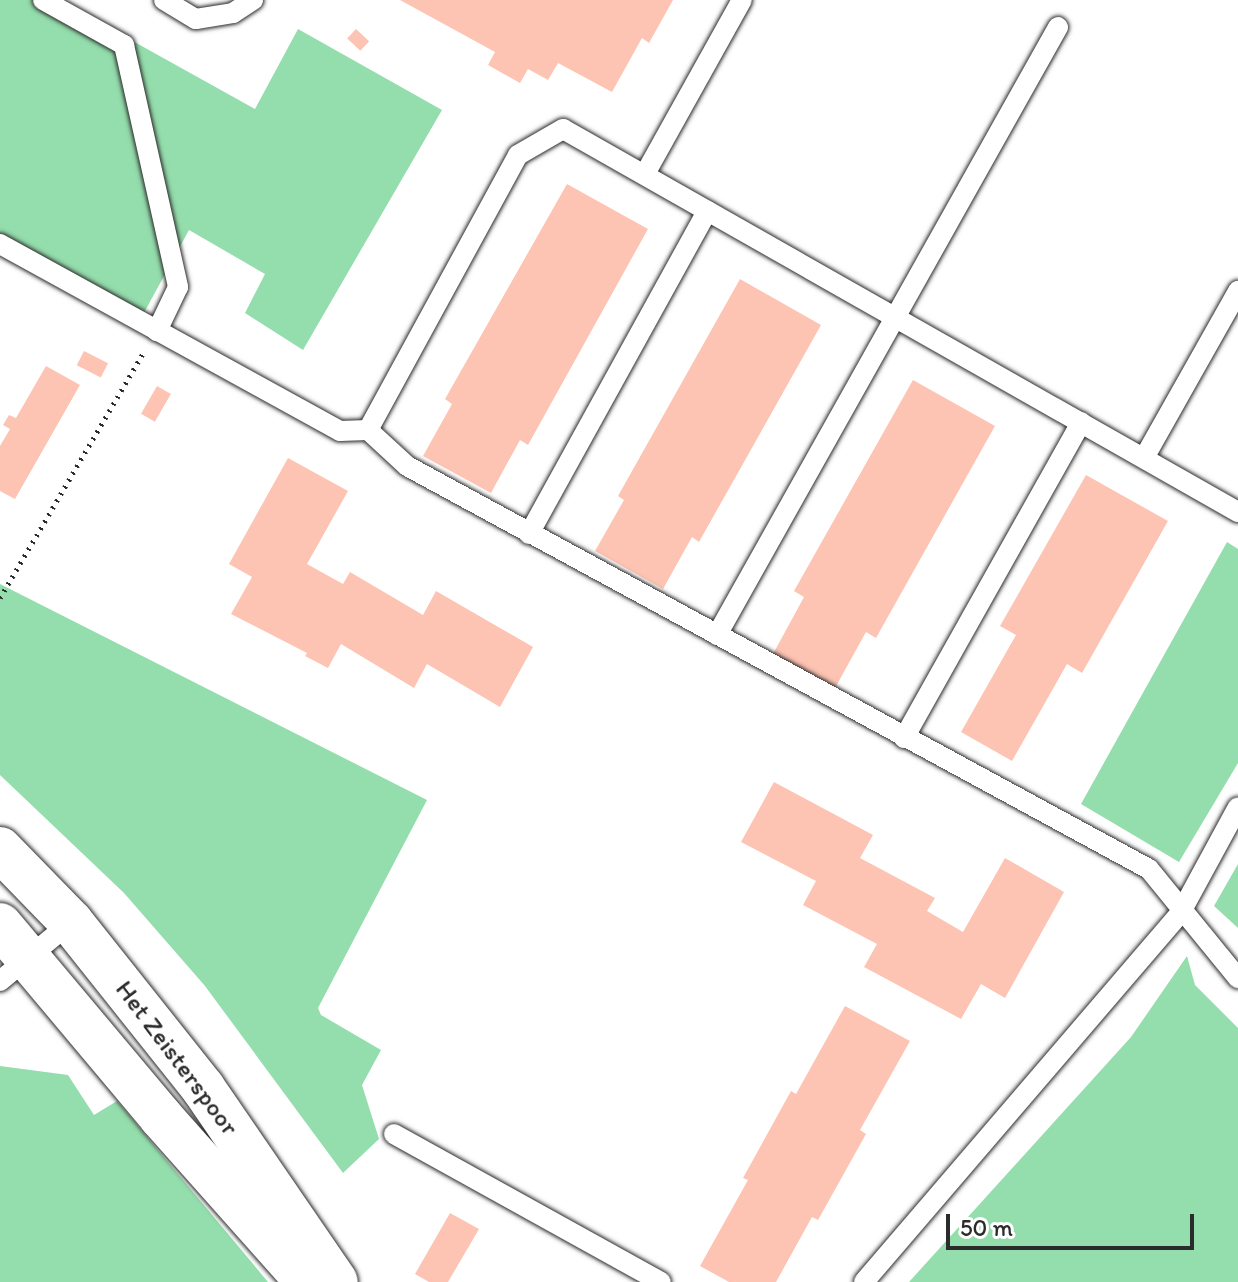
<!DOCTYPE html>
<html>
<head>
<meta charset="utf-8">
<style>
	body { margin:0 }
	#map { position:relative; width:1238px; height:1282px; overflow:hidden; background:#fff; font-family:Itim,sans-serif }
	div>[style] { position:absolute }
	.green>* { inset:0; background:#94ddac }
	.building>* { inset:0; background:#fdc4b3; transform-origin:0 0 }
	.path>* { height:5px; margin-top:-2.5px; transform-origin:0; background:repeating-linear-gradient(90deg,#2b2b2b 0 2px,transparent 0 8px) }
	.roads { filter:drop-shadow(0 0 2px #2b2b2b) drop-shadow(0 0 2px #2b2b2b) }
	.lane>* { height:20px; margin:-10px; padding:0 10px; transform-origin:10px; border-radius:10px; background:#fff }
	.secondary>* { height:44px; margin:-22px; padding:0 22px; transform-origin:22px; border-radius:22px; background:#fff }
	span { translate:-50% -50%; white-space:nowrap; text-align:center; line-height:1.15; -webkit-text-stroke:7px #fff; paint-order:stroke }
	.street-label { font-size:26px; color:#2b2b2b }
	.scale { position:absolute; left:946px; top:1214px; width:248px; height:36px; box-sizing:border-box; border:4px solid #2b2b2b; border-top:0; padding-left:10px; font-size:24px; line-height:28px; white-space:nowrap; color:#2b2b2b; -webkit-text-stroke:6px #fff; paint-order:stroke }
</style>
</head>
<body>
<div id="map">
	<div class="green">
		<i style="clip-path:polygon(0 0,59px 0,255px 109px,298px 29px,442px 110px,303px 350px,245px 313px,265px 274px,189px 230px,139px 322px,0 243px)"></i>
		<i style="clip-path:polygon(1227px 542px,1238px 549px,1238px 763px,1179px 862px,1081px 804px)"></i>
		<i style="clip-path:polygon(0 584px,427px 800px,318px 1008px,321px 1015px,381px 1050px,362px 1085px,379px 1139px,343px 1173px,205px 986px,124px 893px,0 775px)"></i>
		<i style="clip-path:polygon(1238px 864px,1238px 928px,1214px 906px)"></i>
		<i style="clip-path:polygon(1187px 956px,1195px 985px,1238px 1028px,1238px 1282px,909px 1282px,1131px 1037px)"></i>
		<i style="clip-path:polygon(0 1066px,68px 1075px,94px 1115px,117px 1101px,268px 1282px,0 1282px)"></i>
	</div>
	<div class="building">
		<i style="clip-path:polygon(400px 0,673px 0,649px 43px,642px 38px,612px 92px,558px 63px,548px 80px,528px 69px,520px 83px,488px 65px,495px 52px)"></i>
		<i style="left:356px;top:29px;width:18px;height:13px;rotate:43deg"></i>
		<i style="clip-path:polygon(567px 184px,648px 229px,528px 445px,520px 440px,491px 493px,423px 456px,452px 404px,445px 399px)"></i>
		<i style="clip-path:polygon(740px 279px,821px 325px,699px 542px,692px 537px,663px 589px,595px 551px,624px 500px,618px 496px)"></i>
		<i style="left:84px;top:351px;width:27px;height:16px;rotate:27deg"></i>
		<i style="clip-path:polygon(46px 366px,80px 385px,15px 499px,0 491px,0 446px,10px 429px,3px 425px,9px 415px,16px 418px)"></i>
		<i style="clip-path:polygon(913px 380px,995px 426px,876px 638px,866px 632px,835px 688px,773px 654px,804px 597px,794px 591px)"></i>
		<i style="left:157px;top:386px;width:16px;height:32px;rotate:30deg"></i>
		<i style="clip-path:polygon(288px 458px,348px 491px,307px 564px,343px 584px,350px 572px,423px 615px,436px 591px,533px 647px,500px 707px,427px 664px,414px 688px,341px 644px,328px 668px,305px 656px,307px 653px,231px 614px,252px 577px,229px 564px)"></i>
		<i style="clip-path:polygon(1086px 475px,1168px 521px,1082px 673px,1067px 664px,1012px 761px,961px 732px,1016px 635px,1000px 626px)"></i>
		<i style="clip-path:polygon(774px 782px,873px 835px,860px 858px,935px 898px,927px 911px,963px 932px,1005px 858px,1064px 892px,1005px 998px,981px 984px,961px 1019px,864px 967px,877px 944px,803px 905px,816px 881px,741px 842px)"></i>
		<i style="clip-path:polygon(845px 1006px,910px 1041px,860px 1130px,866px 1134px,818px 1220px,812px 1217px,776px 1282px,729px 1282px,700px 1266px,748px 1180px,743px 1178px,791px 1091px,796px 1094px)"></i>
		<i style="clip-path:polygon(450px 1213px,479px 1229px,448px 1282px,429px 1282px,415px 1274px)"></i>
	</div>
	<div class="path">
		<i style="left:0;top:598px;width:287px;rotate:-59.7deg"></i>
	</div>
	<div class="roads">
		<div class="lane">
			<i style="left:43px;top:0;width:93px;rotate:29.1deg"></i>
			<i style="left:124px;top:45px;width:248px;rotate:77.4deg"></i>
			<i style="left:178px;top:287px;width:49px;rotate:115.5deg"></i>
			<i style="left:164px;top:0;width:37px;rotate:31deg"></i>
			<i style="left:196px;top:19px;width:37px;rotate:-9deg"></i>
			<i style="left:233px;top:13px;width:24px;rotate:-33deg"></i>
			<i style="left:645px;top:174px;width:199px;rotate:-60.9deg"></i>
			<i style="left:0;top:244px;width:388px;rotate:28.8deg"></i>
			<i style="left:340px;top:431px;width:28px;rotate:-2deg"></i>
			<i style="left:1144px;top:458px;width:192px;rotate:-60.6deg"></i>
			<i style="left:1238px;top:512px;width:776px;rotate:-150.43deg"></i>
			<i style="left:563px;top:129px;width:52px;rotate:150deg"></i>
			<i style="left:518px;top:155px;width:313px;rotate:118.6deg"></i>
			<i style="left:368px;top:430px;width:53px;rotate:42.7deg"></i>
			<i style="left:407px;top:466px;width:844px;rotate:28.51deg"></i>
			<i style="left:1149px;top:869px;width:141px;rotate:50.8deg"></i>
			<i style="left:529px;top:534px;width:369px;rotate:-61.1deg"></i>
			<i style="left:717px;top:635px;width:697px;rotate:-60.71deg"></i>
			<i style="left:904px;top:738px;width:362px;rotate:-60.7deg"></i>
			<i style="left:0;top:981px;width:92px;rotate:-39.7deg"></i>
			<i style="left:394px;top:1134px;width:305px;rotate:29deg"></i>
			<i style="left:864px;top:1282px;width:487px;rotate:-49.4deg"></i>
			<i style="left:1181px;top:912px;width:119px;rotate:-61.5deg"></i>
		</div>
		<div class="secondary">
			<i style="left:0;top:849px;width:102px;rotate:45.8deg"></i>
			<i style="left:71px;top:922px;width:212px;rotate:51.5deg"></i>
			<i style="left:203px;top:1088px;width:235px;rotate:55.6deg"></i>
			<i style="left:0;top:925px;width:251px;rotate:50deg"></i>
			<i style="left:161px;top:1117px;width:215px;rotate:48.4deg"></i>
		</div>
	</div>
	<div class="street-label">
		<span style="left:177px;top:1058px;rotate:53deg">Het Zeisterspoor</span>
	</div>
	<div class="scale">50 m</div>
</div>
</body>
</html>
